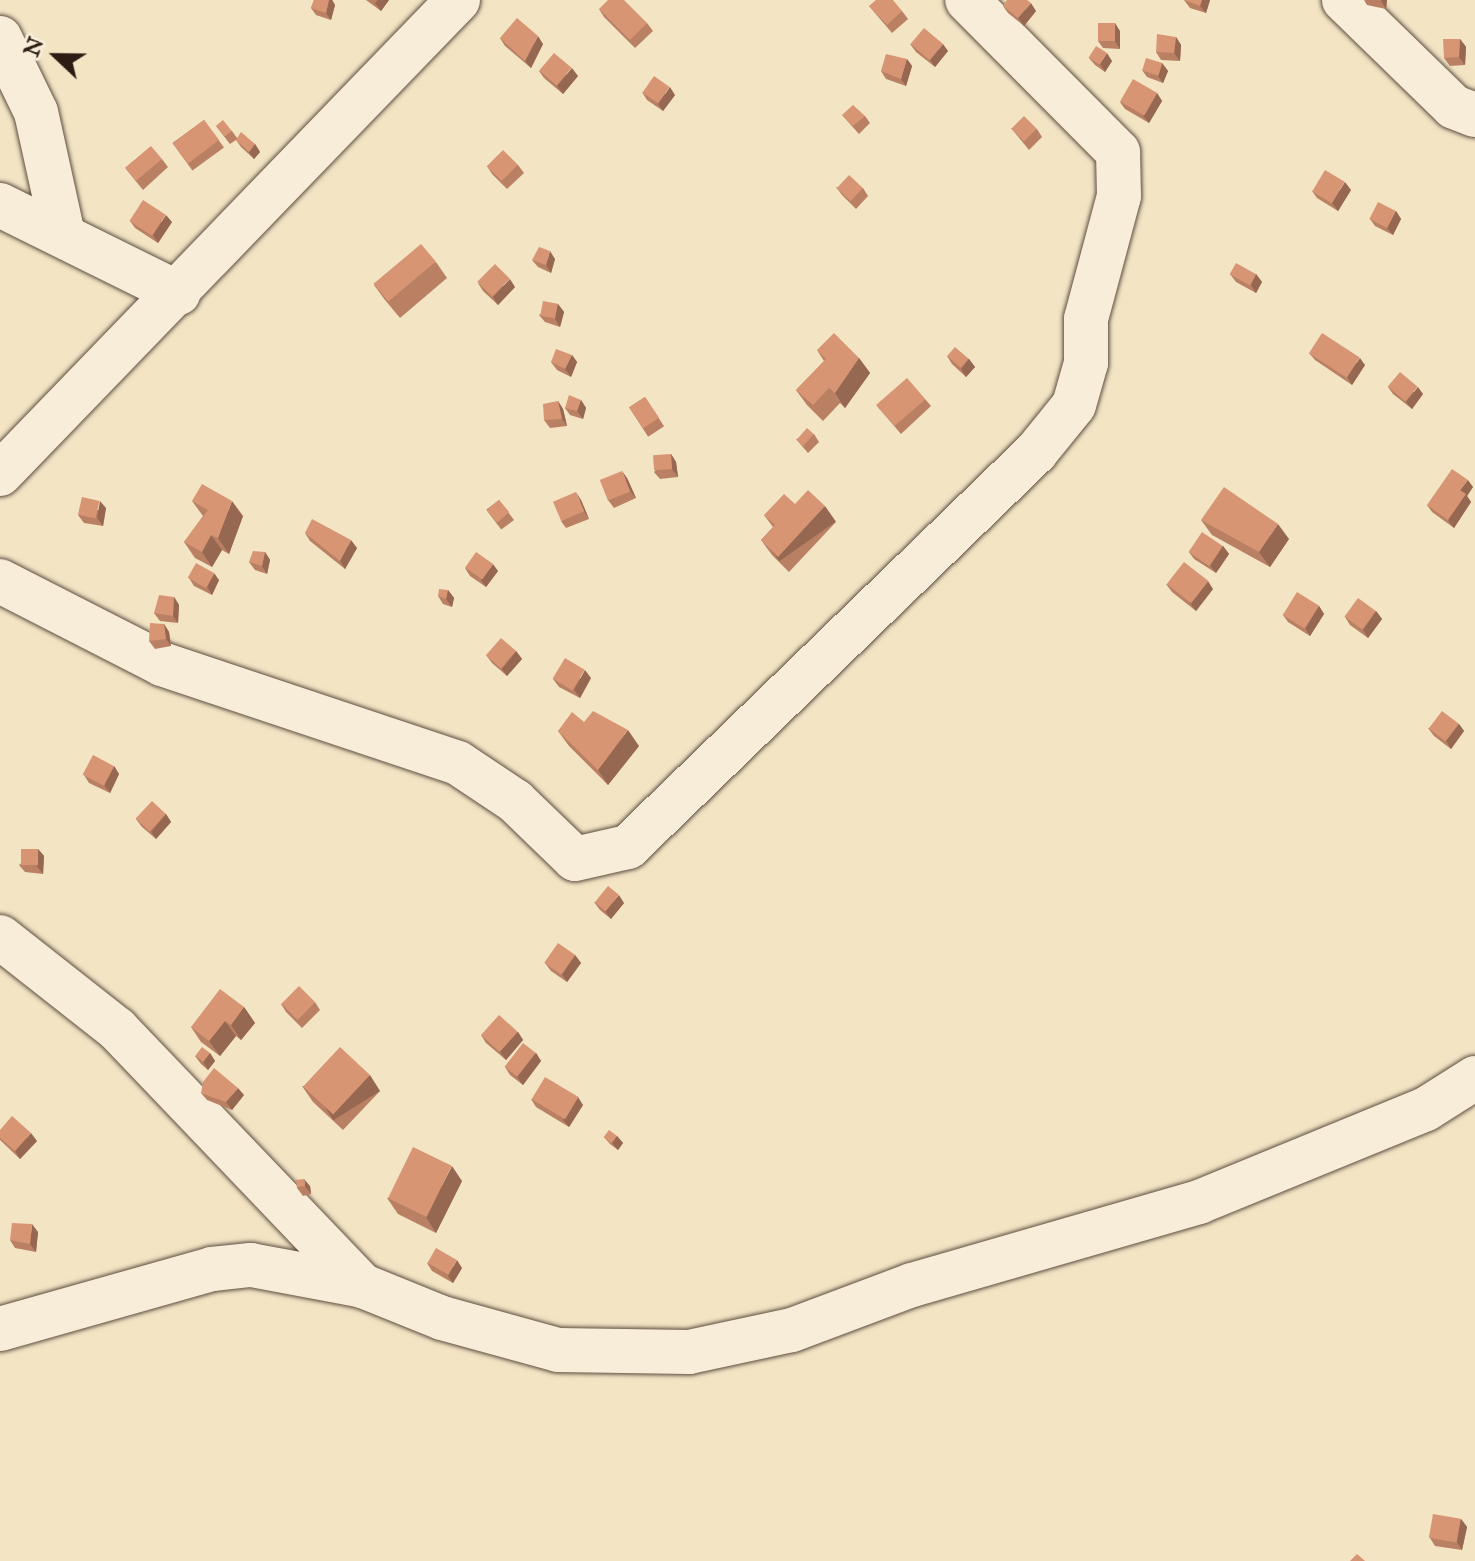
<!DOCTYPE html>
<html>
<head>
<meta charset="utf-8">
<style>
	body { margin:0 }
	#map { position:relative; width:1475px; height:1561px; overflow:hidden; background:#f3e4c4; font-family:"IM FELL Great Primer",serif }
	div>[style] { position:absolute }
	.roads { filter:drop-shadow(0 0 2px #5e4e40) drop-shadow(0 0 2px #5e4e40) }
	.minor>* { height:44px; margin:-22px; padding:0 22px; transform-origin:22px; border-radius:22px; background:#f7edd9 }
	.wall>* { inset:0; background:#b98064; transform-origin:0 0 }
	.shaded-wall>* { inset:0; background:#966851; transform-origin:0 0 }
	.building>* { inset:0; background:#d79574; transform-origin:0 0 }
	span { translate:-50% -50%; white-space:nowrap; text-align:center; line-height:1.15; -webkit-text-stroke:7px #f7edd9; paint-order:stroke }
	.north { position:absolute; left:16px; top:16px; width:80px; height:80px; -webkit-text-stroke:6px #f7edd9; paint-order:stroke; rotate:292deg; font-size:22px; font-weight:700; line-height:32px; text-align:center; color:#2d1c14 }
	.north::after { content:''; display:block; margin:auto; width:28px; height:36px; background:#2d1c14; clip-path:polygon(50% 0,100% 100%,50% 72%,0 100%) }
</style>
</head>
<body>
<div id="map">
	<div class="roads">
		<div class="minor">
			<i style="left:1344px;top:0;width:153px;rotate:44.2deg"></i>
			<i style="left:1454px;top:107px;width:22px;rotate:21deg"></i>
			<i style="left:0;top:38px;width:82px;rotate:64.1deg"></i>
			<i style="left:36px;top:112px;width:126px;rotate:77.6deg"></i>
			<i style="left:0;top:205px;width:199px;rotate:26.3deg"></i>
			<i style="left:0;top:474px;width:659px;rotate:-45.98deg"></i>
			<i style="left:0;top:581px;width:182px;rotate:27.1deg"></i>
			<i style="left:162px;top:664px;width:312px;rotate:18.5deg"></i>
			<i style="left:458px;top:763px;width:69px;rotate:33.7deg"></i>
			<i style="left:515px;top:801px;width:83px;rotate:44deg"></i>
			<i style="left:575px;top:859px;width:54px;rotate:-12.8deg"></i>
			<i style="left:628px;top:847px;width:568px;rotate:-44.07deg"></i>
			<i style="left:1036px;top:452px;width:60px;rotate:-51deg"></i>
			<i style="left:1074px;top:405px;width:44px;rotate:-74.1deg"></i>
			<i style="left:1086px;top:363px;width:44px;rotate:-90deg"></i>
			<i style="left:1086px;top:319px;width:127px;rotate:-75deg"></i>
			<i style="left:1119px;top:196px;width:44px;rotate:-91.3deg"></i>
			<i style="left:1118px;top:152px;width:214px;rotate:-134.8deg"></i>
			<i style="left:0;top:937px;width:149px;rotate:38.2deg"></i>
			<i style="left:117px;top:1029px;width:356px;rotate:46.3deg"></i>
			<i style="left:0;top:1329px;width:220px;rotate:-15.8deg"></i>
			<i style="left:212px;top:1269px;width:39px;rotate:-6deg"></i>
			<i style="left:251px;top:1265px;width:114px;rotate:10.6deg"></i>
			<i style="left:363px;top:1286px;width:85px;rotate:22.1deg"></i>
			<i style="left:442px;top:1318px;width:120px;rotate:15.4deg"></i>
			<i style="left:558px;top:1350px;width:131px;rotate:0.9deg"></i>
			<i style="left:689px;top:1352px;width:105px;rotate:-12.1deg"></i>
			<i style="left:792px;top:1330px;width:128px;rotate:-20.6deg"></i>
			<i style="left:912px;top:1285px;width:299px;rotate:-16.1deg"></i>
			<i style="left:1199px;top:1202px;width:245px;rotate:-22.3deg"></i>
			<i style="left:1426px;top:1109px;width:58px;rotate:-32.3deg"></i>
		</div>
	</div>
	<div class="wall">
		<i style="clip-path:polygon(314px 0,332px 0,335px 5px,331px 20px,316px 15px,311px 8px)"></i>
		<i style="clip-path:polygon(366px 0,389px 0,381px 11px)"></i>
		<i style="clip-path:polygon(1184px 0,1210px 0,1206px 13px,1190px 8px)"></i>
		<i style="clip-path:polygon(1364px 0,1387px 0,1386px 9px,1367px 5px)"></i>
		<i style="clip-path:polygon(869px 6px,902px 11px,908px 19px,892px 33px)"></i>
		<i style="clip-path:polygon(1003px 6px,1036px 11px,1024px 26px,1008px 13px)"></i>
		<i style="clip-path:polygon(599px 9px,647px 23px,653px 31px,635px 48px,604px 17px)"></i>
		<i style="clip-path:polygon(1120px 31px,1120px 49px,1103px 48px,1098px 41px)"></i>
		<i style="clip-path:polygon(1176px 37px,1181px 45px,1180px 61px,1161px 60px,1156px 52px)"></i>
		<i style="clip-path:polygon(500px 38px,543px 44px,531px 68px,505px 46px)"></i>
		<i style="clip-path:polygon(1460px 39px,1466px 47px,1465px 65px,1450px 66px,1444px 58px)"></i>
		<i style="clip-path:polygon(910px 44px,948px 51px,935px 67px,916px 52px)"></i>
		<i style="clip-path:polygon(1089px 58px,1112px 61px,1105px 72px,1095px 65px)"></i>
		<i style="clip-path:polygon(907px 59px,912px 66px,906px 86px,886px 79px,881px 71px)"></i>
		<i style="clip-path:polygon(1162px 63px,1168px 71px,1163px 83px,1147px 77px,1142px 70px)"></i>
		<i style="clip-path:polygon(539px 71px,578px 76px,563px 94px,544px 78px)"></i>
		<i style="clip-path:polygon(642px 92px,675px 95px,663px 111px,647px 100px)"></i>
		<i style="clip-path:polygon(1157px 93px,1162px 101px,1149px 123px,1125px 109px,1120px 102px)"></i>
		<i style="clip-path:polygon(842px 115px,865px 116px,870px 123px,859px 134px)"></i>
		<i style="left:204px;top:120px;width:34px;height:39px;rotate:54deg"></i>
		<i style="clip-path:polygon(216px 126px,232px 131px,237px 138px,255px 144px,260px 152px,254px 159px,241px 147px,236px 140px,230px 144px)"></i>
		<i style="clip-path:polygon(1011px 128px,1037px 129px,1042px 137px,1029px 150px)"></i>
		<i style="clip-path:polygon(162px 159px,168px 167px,143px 190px,126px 169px)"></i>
		<i style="clip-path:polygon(518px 165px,524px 173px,507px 189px,492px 174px,487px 166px)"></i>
		<i style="clip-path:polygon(836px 187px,863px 188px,868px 196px,856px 209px,842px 195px)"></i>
		<i style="clip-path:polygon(1351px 190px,1338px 211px,1317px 198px,1312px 191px)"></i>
		<i style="clip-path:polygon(1396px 211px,1401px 219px,1393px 235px,1375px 226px,1370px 219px)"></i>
		<i style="clip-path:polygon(130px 221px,172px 222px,158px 243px,135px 228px)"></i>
		<i style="clip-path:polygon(555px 259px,551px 273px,538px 267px,532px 260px)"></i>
		<i style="clip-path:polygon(436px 262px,447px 278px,400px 318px,385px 300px,374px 285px)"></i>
		<i style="clip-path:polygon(1230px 274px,1256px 274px,1262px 282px,1256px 293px,1236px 282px)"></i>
		<i style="clip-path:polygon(478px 283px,515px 287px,498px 305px,483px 291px)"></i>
		<i style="clip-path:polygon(558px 304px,564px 312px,560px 327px,545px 322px,539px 315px)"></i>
		<i style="clip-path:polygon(817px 350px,859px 358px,870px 373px,845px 408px,840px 403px,823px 421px,807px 405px,796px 390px,824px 361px)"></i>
		<i style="clip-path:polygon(1309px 353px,1365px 365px,1352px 385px,1315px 360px)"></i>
		<i style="clip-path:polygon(572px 355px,577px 362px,571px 377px,557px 370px,551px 362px)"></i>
		<i style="clip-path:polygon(947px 356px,969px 359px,975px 367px,966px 377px,952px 364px)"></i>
		<i style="clip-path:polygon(1388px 387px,1423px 394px,1412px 409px,1393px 394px)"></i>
		<i style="left:645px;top:397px;width:35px;height:19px;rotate:57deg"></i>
		<i style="clip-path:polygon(925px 399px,931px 406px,901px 434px,877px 406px)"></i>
		<i style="clip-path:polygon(581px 400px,586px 408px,583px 419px,570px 415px,565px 408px)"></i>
		<i style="clip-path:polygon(558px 401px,563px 409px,567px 426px,550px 428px,544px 420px)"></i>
		<i style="clip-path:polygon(814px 434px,819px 442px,808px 453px,796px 439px)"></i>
		<i style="clip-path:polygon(671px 454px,676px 462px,678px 477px,660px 479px,654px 472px)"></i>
		<i style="clip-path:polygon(627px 478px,636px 498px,614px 508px,608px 500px)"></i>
		<i style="clip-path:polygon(1473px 487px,1467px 496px,1471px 502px,1454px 528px,1432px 512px,1427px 505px)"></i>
		<i style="left:499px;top:500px;width:25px;height:16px;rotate:53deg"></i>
		<i style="clip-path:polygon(581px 500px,589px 519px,566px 528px,561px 521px)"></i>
		<i style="clip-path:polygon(192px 501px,243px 516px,229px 554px,222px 550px,212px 567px,195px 558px,184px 542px,203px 516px)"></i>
		<i style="clip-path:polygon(795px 504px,836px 522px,789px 572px,772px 555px,761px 540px,773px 527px,764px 515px)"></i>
		<i style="clip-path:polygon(106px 508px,103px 526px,84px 523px,78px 515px)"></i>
		<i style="clip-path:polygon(1201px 520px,1289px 539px,1270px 567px,1212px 535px)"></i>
		<i style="clip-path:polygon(305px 533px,357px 548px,345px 569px,310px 541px)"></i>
		<i style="clip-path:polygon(1223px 546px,1229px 554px,1216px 573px,1194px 559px,1189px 552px)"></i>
		<i style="clip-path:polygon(265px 552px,270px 560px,267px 574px,255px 570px,249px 562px)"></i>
		<i style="clip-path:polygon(465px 568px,498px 571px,486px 587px,470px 576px)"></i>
		<i style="clip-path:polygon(189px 578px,219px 580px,212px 595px,194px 586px)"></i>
		<i style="clip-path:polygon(1166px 584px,1213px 589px,1196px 611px,1172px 592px)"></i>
		<i style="clip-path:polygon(448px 590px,454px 598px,452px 607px,443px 604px,438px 596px)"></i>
		<i style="clip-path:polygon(174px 597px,179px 605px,178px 623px,160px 621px,154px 613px)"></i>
		<i style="clip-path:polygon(1319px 606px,1324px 614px,1310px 636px,1288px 622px,1283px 615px)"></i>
		<i style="clip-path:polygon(1376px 611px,1382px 619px,1368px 638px,1350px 625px,1345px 617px)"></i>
		<i style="clip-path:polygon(164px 624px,169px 632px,171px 646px,155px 649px,149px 641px)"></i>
		<i style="clip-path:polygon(516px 651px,522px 659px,507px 676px,492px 663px,486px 655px)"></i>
		<i style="clip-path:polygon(591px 678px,580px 698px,559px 687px,553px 679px)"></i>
		<i style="clip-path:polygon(584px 722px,639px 746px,608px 785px,569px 746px,558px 731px)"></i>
		<i style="clip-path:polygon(1459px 724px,1464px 731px,1451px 749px,1434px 736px,1428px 728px)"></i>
		<i style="clip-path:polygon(114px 766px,119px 774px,110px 793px,89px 783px,84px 775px)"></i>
		<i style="clip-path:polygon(166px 814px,171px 822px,156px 839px,142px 827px,136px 819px)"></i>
		<i style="clip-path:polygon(38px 849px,44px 856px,43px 874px,25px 872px,19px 865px)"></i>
		<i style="clip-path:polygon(594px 902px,624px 903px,611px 919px,600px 910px)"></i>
		<i style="clip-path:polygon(575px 955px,581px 963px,567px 982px,551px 971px,545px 963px)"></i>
		<i style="clip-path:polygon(315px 1002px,320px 1010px,302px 1028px,286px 1012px,281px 1004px)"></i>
		<i style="clip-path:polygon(244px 1007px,255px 1023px,241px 1040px,236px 1036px,220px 1056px,201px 1042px,191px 1027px)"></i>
		<i style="clip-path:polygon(518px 1032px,523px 1040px,506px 1060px,486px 1043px,481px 1035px)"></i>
		<i style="clip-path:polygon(210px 1053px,215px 1061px,208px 1070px,201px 1064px,195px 1056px)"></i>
		<i style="clip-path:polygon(536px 1053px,541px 1061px,523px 1085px,510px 1075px,505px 1067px)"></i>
		<i style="clip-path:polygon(302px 1086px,380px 1091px,343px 1130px,313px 1102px)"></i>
		<i style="clip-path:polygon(201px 1093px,244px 1095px,232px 1110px,207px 1100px)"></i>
		<i style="clip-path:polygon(531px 1099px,583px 1105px,569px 1127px,536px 1107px)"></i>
		<i style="clip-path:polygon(0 1130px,37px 1141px,20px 1159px,0 1140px)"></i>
		<i style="clip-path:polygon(617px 1136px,623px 1143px,618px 1150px,610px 1144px,604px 1137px)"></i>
		<i style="clip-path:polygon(296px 1180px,310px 1186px,311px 1194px,303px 1196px,297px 1188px)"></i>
		<i style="clip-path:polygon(462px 1181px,436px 1233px,398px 1214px,387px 1198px)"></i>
		<i style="clip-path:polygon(38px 1232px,36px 1252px,15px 1248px,10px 1240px)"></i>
		<i style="clip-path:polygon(427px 1263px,462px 1268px,453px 1283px,432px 1271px)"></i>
		<i style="clip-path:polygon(1461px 1519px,1467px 1527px,1462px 1550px,1435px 1546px,1430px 1538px)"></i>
	</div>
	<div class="shaded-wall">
		<i style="clip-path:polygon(329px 0,332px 0,335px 5px,331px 20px,326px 13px)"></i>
		<i style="clip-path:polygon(378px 0,389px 0,381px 11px,375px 3px)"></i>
		<i style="clip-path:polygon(1202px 0,1210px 0,1206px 13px,1200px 6px)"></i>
		<i style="clip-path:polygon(1381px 0,1387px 0,1386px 9px,1381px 1px)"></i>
		<i style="clip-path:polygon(1031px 3px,1036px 11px,1024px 26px,1018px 18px)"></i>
		<i style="clip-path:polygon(1115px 23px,1120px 31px,1120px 49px,1115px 41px)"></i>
		<i style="clip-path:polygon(538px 36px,543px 44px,531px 68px,525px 61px)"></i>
		<i style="clip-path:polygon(1176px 37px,1181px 45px,1180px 61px,1174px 53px)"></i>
		<i style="clip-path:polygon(1460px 39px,1466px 47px,1465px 65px,1459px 57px)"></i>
		<i style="clip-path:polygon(943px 44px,948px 51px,935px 67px,930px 60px)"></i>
		<i style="clip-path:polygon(1107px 53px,1112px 61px,1105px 72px,1100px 64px)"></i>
		<i style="clip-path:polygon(907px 59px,912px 66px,906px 86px,901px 79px)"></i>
		<i style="clip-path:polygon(1162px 63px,1168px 71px,1163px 83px,1158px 76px)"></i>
		<i style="clip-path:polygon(572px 68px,578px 76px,563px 94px,557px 86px)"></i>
		<i style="clip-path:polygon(670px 87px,675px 95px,663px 111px,658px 104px)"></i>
		<i style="clip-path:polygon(1157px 93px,1162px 101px,1149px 123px,1143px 116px)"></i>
		<i style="clip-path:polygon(255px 144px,260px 152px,254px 159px,249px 152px)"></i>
		<i style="clip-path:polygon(1345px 182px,1351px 190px,1338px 211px,1332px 203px)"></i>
		<i style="clip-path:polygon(1396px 211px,1401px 219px,1393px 235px,1387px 228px)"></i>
		<i style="clip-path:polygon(166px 215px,172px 222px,158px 243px,153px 235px)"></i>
		<i style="clip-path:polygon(550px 251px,555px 259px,551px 273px,546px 265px)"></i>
		<i style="clip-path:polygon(1256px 274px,1262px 282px,1256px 293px,1251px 285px)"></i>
		<i style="clip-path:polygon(510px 279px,515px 287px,498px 305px,493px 297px)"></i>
		<i style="clip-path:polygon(558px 304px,564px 312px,560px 327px,555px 319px)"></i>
		<i style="clip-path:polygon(572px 355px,577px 362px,571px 377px,565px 369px)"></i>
		<i style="clip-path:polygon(859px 358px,870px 373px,845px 408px,835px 393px)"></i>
		<i style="clip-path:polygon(1360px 358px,1365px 365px,1352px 385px,1347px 377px)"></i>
		<i style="clip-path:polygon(969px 359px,975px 367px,966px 377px,961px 369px)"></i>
		<i style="clip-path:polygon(1418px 387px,1423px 394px,1412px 409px,1406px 402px)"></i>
		<i style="clip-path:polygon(581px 400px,586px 408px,583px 419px,577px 411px)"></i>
		<i style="clip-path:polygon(558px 401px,563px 409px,567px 426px,562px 419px)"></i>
		<i style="clip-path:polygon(671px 454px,676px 462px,678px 477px,672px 469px)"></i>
		<i style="clip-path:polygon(622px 471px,627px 478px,636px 498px,630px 491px)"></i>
		<i style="clip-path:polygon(1468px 480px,1473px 487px,1467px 496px,1471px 502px,1454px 528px,1448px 520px,1460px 490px)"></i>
		<i style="clip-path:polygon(576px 492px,581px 500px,589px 519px,584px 511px)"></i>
		<i style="clip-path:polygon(100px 501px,106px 508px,103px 526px,97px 518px)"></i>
		<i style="clip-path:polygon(232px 501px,243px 516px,229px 554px,218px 538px)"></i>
		<i style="left:825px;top:506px;width:19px;height:69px;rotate:55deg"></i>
		<i style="clip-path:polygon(1278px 524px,1289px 539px,1270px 567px,1259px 552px)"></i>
		<i style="clip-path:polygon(211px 535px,222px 550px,212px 567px,202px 552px)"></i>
		<i style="clip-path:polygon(351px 540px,357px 548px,345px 569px,340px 561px)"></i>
		<i style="clip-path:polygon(1223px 546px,1229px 554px,1216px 573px,1210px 566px)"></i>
		<i style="clip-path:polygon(265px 552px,270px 560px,267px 574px,262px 566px)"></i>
		<i style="clip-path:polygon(493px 564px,498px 571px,486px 587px,481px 580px)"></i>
		<i style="clip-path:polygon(214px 573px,219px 580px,212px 595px,207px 587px)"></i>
		<i style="clip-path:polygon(1208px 581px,1213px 589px,1196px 611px,1190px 603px)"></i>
		<i style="clip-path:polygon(448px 590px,454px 598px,452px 607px,446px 599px)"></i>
		<i style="clip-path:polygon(174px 597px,179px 605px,178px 623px,173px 616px)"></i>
		<i style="clip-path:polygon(1319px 606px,1324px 614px,1310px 636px,1305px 628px)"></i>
		<i style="clip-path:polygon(1376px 611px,1382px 619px,1368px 638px,1363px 630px)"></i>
		<i style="clip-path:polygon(164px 624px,169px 632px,171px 646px,166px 639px)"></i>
		<i style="clip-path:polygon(516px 651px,522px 659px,507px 676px,502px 669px)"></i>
		<i style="clip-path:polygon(585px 670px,591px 678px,580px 698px,574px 690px)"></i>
		<i style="clip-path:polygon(1459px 724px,1464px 731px,1451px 749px,1446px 741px)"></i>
		<i style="clip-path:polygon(628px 730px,639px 746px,608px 785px,598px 770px)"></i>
		<i style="clip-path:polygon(114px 766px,119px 774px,110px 793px,104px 785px)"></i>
		<i style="clip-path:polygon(166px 814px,171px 822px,156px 839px,151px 832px)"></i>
		<i style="clip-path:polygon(38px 849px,44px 856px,43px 874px,37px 866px)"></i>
		<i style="clip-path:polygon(619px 895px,624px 903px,611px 919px,605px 911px)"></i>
		<i style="clip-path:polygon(575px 955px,581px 963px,567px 982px,562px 974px)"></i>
		<i style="clip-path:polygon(244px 1007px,255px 1023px,241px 1040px,231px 1025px)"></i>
		<i style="clip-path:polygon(225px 1021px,236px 1036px,220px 1056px,209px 1041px)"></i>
		<i style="clip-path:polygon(518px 1032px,523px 1040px,506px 1060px,500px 1052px)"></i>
		<i style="clip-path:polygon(210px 1053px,215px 1061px,208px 1070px,203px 1062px)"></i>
		<i style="clip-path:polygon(536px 1053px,541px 1061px,523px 1085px,517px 1077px)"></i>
		<i style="left:370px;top:1075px;width:19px;height:55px;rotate:58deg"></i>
		<i style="clip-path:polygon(238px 1088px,244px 1095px,232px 1110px,226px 1102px)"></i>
		<i style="clip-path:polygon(578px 1097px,583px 1105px,569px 1127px,563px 1120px)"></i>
		<i style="clip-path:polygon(31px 1133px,37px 1141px,20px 1159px,15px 1151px)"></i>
		<i style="clip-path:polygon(617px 1136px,623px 1143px,618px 1150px,612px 1143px)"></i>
		<i style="clip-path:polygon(452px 1166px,462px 1181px,436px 1233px,426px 1217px)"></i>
		<i style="clip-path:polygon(304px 1179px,310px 1186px,311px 1194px,305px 1186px)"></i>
		<i style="clip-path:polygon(32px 1224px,38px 1232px,36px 1252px,30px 1244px)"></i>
		<i style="clip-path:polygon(457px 1260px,462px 1268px,453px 1283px,448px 1276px)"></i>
		<i style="clip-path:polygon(1461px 1519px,1467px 1527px,1462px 1550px,1457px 1542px)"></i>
	</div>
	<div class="building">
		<i style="clip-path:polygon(314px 0,329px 0,326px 13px,311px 8px)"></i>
		<i style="clip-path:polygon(608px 0,624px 0,647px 23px,630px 40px,599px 9px)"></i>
		<i style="clip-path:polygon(876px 0,893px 0,902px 11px,887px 25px,869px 6px)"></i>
		<i style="clip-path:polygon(1007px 0,1027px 0,1031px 3px,1018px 18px,1003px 6px)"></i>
		<i style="clip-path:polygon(1184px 0,1202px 0,1200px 6px)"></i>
		<i style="clip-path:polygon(517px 18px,538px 36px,525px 61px,500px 38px)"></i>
		<i style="left:1098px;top:23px;width:17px;height:18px"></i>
		<i style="left:924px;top:28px;width:25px;height:21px;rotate:40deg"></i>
		<i style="clip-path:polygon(1157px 34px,1176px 37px,1174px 53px,1156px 52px)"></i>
		<i style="clip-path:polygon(1443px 39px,1460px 39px,1459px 57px,1444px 58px)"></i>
		<i style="left:1096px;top:46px;width:13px;height:14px;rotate:32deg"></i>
		<i style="left:554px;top:53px;width:23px;height:23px;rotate:40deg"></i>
		<i style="clip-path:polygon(886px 54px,907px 59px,901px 79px,881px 71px)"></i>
		<i style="left:1146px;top:58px;width:17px;height:13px;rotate:17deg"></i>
		<i style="left:654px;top:76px;width:19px;height:20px;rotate:35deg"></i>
		<i style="left:1133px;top:79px;width:28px;height:26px;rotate:30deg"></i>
		<i style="clip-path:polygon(853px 105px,865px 116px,853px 126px,842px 115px)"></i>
		<i style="left:1024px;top:116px;width:18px;height:18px;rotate:45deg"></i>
		<i style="left:204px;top:120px;width:25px;height:39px;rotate:53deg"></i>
		<i style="left:223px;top:120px;width:14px;height:9px;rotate:51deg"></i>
		<i style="clip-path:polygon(241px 132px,255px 144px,249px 152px,236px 140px)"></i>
		<i style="left:151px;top:146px;width:17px;height:34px;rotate:50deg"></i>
		<i style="left:503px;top:150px;width:21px;height:23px;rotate:45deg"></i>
		<i style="left:1325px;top:170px;width:23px;height:25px;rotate:31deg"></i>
		<i style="left:849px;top:175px;width:19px;height:18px;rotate:43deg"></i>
		<i style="left:143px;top:200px;width:27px;height:25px;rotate:33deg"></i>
		<i style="left:1378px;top:202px;width:20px;height:19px;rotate:27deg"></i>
		<i style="left:421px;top:244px;width:23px;height:62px;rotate:50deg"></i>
		<i style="clip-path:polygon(539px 247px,550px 251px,546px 265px,532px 260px)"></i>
		<i style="left:1236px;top:263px;width:23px;height:13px;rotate:29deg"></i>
		<i style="left:495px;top:264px;width:21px;height:25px;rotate:45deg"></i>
		<i style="left:543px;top:301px;width:15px;height:15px;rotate:11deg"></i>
		<i style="clip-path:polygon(834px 333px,859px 358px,835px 393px,829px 388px,813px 405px,796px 390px,826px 359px,817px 350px)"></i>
		<i style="left:1322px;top:333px;width:45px;height:24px;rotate:33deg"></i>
		<i style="left:955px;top:347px;width:18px;height:12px;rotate:41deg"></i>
		<i style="clip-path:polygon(556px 349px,572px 355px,565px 369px,551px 362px)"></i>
		<i style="left:1400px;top:372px;width:23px;height:19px;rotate:40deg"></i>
		<i style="left:907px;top:378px;width:28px;height:41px;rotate:49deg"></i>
		<i style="clip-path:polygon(569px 395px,581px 400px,577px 411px,565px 408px)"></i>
		<i style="left:645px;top:397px;width:25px;height:19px;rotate:56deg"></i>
		<i style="clip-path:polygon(558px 401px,562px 419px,544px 420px,543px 404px)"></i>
		<i style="left:807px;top:428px;width:9px;height:16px;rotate:41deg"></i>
		<i style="left:671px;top:454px;width:15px;height:18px;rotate:86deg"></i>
		<i style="clip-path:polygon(1452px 469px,1468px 480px,1460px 490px,1466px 494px,1448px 520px,1427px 505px)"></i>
		<i style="left:622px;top:471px;width:22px;height:24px;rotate:68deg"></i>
		<i style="clip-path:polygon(202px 484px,232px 501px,218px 538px,211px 535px,202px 552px,184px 542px,208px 510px,192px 501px)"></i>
		<i style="clip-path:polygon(1224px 487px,1278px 524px,1259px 552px,1201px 520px)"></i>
		<i style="clip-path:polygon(808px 490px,825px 506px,778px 557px,761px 540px,775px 525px,764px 515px,784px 494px,795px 504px)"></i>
		<i style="left:576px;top:492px;width:21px;height:25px;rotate:67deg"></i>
		<i style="left:82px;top:497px;width:18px;height:18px;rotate:13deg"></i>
		<i style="left:499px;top:500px;width:16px;height:16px;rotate:50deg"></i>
		<i style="clip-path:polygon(312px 519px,351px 540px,340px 561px,305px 533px)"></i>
		<i style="left:1202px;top:532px;width:25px;height:24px;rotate:34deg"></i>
		<i style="clip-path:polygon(253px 551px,265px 552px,262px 566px,249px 562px)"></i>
		<i style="left:476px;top:552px;width:21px;height:19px;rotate:35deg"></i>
		<i style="left:1184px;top:562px;width:31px;height:28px;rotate:38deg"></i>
		<i style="left:196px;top:563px;width:21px;height:17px;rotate:29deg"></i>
		<i style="clip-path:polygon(439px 589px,448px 590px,446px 599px,438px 596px)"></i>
		<i style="left:1297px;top:592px;width:26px;height:27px;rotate:32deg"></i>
		<i style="clip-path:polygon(159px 595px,174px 597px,173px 616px,154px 613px)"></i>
		<i style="left:1358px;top:598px;width:22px;height:23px;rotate:36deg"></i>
		<i style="clip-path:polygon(150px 623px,164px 624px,166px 639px,149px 641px)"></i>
		<i style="left:501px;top:638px;width:20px;height:23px;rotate:41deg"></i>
		<i style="left:565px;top:658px;width:23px;height:24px;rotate:31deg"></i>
		<i style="clip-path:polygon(593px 711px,628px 730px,598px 770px,558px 731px,572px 712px,584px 722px)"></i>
		<i style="left:1442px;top:711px;width:21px;height:22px;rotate:37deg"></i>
		<i style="left:93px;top:755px;width:24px;height:22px;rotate:28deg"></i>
		<i style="left:152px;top:801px;width:19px;height:24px;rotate:43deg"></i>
		<i style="left:21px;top:849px;width:17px;height:16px"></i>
		<i style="left:608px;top:886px;width:14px;height:21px;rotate:39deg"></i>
		<i style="left:558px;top:943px;width:21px;height:24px;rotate:35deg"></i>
		<i style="left:299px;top:986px;width:23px;height:25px;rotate:45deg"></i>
		<i style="clip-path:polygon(220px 989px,244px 1007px,231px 1025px,225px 1021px,209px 1041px,191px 1027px)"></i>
		<i style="left:499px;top:1015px;width:25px;height:27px;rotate:42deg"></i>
		<i style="left:523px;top:1043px;width:16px;height:30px;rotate:38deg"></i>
		<i style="left:202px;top:1047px;width:10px;height:11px;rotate:37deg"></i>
		<i style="left:340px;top:1047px;width:41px;height:54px;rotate:43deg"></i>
		<i style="clip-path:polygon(214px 1068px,238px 1088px,226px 1102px,201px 1093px,203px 1082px)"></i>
		<i style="left:545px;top:1077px;width:39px;height:26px;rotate:31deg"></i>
		<i style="clip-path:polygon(12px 1116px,31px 1133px,15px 1151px,0 1138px,0 1130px)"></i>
		<i style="left:609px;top:1130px;width:10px;height:9px;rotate:37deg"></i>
		<i style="left:413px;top:1147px;width:43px;height:57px;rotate:26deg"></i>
		<i style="left:304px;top:1179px;width:7px;height:8px;rotate:82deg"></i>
		<i style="clip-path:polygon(12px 1223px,32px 1224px,30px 1244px,10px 1240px)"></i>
		<i style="left:436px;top:1248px;width:24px;height:17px;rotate:30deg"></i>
		<i style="left:1433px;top:1514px;width:28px;height:24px;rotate:10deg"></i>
		<i style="clip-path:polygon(1357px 1554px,1365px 1561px,1350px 1561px)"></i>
	</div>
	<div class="north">N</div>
</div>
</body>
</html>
